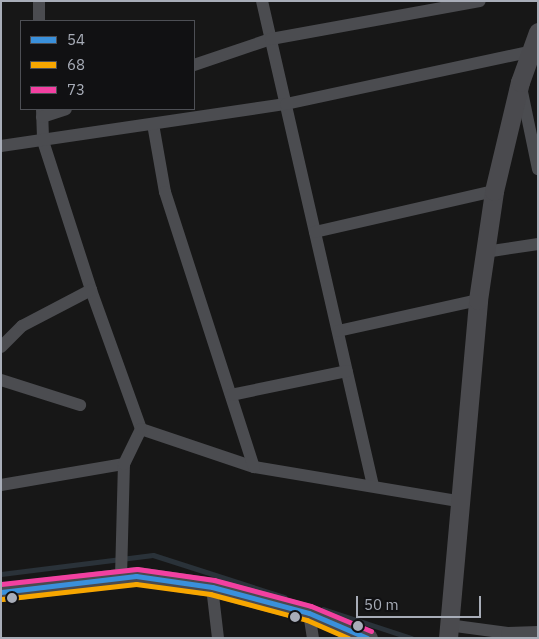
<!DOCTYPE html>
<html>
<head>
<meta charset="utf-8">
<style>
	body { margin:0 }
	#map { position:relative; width:539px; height:639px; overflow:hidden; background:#171717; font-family:"IBM Plex Sans",sans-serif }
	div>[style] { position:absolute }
	.stream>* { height:5px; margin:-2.5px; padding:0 2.5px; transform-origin:2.5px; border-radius:2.5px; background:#2a3239 }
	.minor>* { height:12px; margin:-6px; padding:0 6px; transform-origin:6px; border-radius:6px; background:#4b4c50 }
	.secondary>* { height:19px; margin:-9.5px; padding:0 9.5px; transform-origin:9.5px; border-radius:9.5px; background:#4a4a4e }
	.bus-1>* { height:5px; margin:-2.5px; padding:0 2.5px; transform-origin:2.5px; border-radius:2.5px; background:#3a90db }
	.bus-2>* { height:5px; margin:-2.5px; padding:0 2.5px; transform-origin:2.5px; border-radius:2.5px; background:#f7a600 }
	.bus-3>* { height:5px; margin:-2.5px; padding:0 2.5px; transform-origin:2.5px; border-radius:2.5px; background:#f240a1 }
	.dots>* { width:14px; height:14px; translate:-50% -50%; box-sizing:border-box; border:2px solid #111113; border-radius:50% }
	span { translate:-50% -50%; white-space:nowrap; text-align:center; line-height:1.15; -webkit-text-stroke:4px #111113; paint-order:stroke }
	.frame { position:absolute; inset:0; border:2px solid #a8adb8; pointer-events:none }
	.legend { position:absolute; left:20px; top:20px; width:175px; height:90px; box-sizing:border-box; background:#111113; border:1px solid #4d4f55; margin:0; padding:6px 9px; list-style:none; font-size:15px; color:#a8adb8 }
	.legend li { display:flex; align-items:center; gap:10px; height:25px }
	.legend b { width:25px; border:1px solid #4d4f55 }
	.scale { position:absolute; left:356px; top:596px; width:125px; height:22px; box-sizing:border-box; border:2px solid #a8adb8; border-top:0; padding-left:6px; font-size:15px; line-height:18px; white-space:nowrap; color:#a8adb8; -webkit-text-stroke:4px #111113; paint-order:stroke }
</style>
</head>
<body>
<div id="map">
	<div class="stream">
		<i style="left:1px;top:574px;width:153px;rotate:-7.1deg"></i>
		<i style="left:153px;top:555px;width:138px;rotate:17.8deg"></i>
		<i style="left:323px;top:609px;width:93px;rotate:18.2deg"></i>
	</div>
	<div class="minor">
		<i style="left:39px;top:1px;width:20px;rotate:90deg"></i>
		<i style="left:262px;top:1px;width:496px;rotate:77.1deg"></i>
		<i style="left:194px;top:65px;width:81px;rotate:-18.7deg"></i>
		<i style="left:271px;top:39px;width:212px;rotate:-10.3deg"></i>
		<i style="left:521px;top:87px;width:84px;rotate:78.3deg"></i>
		<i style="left:42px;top:109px;width:32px;rotate:88deg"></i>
		<i style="left:43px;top:141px;width:157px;rotate:72.1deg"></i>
		<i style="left:91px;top:290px;width:148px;rotate:70.2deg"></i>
		<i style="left:141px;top:429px;width:119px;rotate:18.6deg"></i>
		<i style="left:254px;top:467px;width:207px;rotate:9.5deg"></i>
		<i style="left:42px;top:117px;width:25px;rotate:-18deg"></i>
		<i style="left:153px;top:124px;width:69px;rotate:80deg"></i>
		<i style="left:165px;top:192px;width:289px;rotate:72.1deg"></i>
		<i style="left:1px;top:146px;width:288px;rotate:-8.4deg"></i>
		<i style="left:286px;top:104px;width:257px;rotate:-12.1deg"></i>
		<i style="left:315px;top:232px;width:184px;rotate:-12.9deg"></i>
		<i style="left:485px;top:252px;width:54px;rotate:-8.6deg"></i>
		<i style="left:338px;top:331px;width:143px;rotate:-12.5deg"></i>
		<i style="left:1px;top:347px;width:30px;rotate:-45deg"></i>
		<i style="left:22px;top:326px;width:78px;rotate:-27.6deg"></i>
		<i style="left:1px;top:380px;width:83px;rotate:17.6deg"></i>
		<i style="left:231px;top:395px;width:118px;rotate:-11.7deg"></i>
		<i style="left:1px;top:485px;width:125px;rotate:-9.7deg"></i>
		<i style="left:121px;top:577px;width:113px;rotate:-88.5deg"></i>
		<i style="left:124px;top:464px;width:39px;rotate:-64deg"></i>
		<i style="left:212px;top:587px;width:51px;rotate:83.3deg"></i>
		<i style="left:309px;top:613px;width:25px;rotate:81deg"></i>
		<i style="left:448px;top:625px;width:60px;rotate:7.7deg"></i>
		<i style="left:507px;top:633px;width:31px;rotate:-2deg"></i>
	</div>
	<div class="secondary">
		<i style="left:1px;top:592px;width:136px;rotate:-6.8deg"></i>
		<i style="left:136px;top:576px;width:77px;rotate:8.2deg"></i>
		<i style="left:212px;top:587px;width:100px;rotate:15deg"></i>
		<i style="left:309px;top:613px;width:64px;rotate:23deg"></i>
		<i style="left:448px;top:638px;width:339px;rotate:-84.9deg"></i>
		<i style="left:478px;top:300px;width:110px;rotate:-81.6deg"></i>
		<i style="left:494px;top:191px;width:112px;rotate:-76.6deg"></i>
		<i style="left:520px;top:82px;width:53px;rotate:-70.2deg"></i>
	</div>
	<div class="bus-1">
		<i style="left:1px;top:592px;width:136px;rotate:-6.8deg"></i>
		<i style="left:136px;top:576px;width:77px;rotate:8.2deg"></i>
		<i style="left:212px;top:587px;width:100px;rotate:15deg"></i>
		<i style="left:309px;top:613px;width:63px;rotate:23.3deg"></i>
	</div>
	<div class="bus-2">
		<i style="left:2px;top:599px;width:135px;rotate:-6.4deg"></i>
		<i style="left:136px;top:584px;width:75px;rotate:7.7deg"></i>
		<i style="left:210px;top:594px;width:100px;rotate:15deg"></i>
		<i style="left:307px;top:620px;width:45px;rotate:23.7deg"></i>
	</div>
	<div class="bus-3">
		<i style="left:1px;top:584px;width:137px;rotate:-6.3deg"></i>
		<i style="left:137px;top:569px;width:78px;rotate:8.1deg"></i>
		<i style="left:214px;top:580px;width:100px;rotate:15deg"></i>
		<i style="left:311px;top:606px;width:65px;rotate:22.6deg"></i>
	</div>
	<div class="dots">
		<i style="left:12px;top:598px;background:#a8adb8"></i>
		<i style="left:295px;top:617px;background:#a8adb8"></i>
		<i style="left:358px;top:626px;background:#a8adb8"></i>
	</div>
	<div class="frame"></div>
	<ul class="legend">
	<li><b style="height:6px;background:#3a90db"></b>54</li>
	<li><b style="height:6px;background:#f7a600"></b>68</li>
	<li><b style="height:6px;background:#f240a1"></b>73</li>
	</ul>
	<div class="scale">50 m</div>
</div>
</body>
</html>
